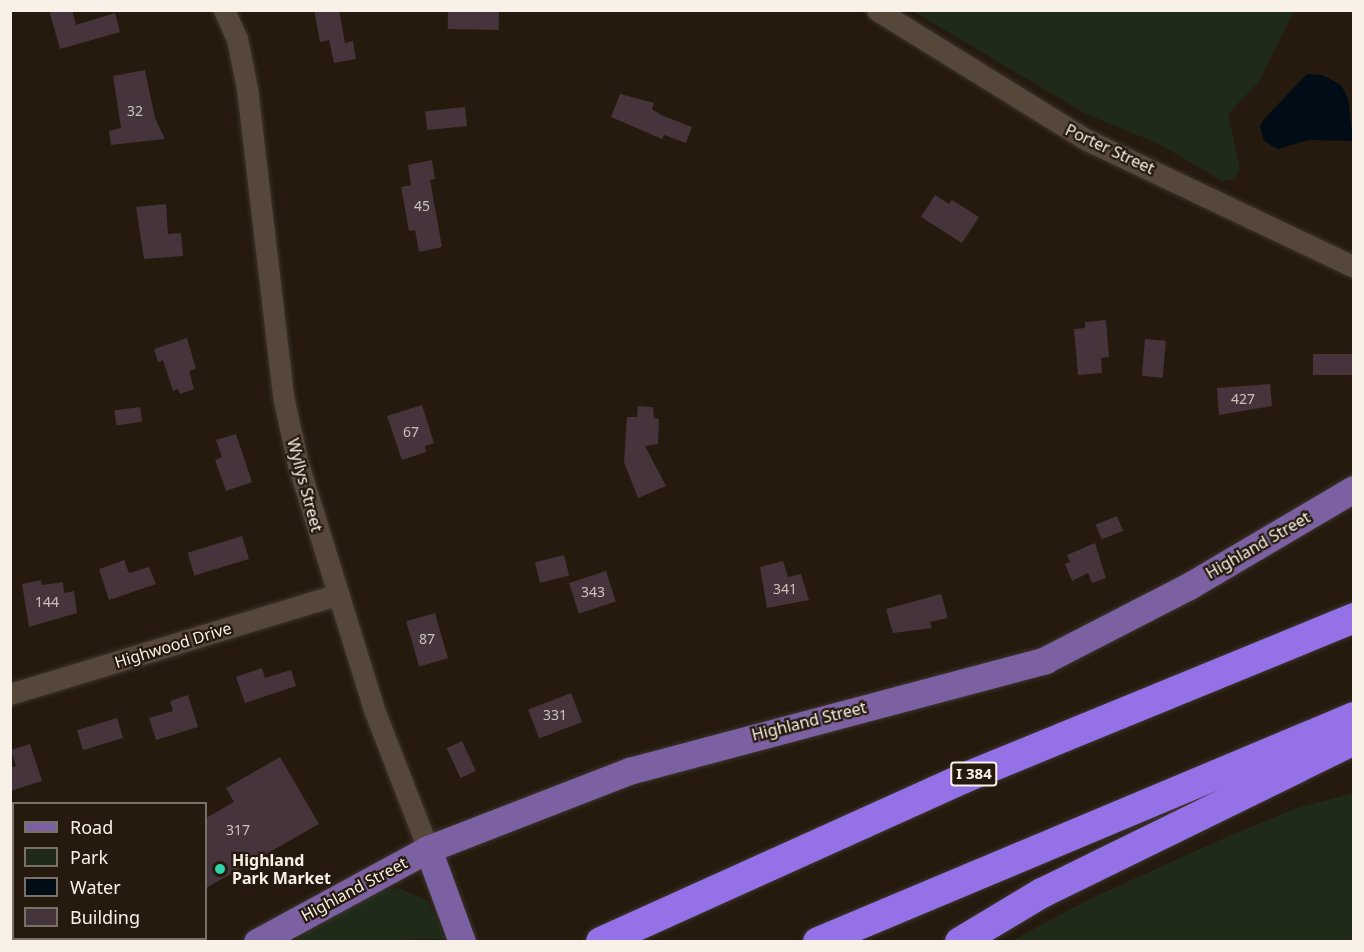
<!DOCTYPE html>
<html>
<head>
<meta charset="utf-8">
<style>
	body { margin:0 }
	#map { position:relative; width:1364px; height:952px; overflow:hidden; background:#251a0d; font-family:"Noto Sans",sans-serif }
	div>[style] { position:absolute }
	.green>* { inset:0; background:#1f2b18 }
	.water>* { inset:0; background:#000c16 }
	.building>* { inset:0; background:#45343b; transform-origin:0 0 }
	.roads { filter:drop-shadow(0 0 2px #3d342e) drop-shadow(0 0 2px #3d342e) }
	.minor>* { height:21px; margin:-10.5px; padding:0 10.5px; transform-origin:10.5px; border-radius:10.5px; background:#55483a }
	.major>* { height:27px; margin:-13.5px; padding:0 13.5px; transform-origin:13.5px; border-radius:13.5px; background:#7b61a2 }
	.highway>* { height:30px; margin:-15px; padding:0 15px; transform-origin:15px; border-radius:15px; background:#9471e7 }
	.dots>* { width:16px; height:16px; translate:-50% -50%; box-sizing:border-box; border:3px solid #251a0d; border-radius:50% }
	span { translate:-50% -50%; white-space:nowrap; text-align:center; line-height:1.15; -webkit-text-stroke:4.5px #251a0d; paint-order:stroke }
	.number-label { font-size:14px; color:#ccc2bd }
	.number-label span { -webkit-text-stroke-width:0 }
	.shield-label span { padding:2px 4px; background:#251a0d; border:2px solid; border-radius:4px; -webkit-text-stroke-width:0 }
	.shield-label { font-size:15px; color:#f9f1e8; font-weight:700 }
	.street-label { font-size:16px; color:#f9f1e8 }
	.poi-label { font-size:16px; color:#f9f1e8; font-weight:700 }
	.left { translate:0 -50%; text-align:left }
	.frame { position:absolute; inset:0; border:12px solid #f9f1e8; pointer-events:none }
	.legend { position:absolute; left:12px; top:802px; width:195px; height:138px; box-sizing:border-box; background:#251a0d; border:2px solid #7a7065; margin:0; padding:8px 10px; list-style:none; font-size:18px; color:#f9f1e8 }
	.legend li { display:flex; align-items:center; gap:12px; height:30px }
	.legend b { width:30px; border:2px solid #7a7065 }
</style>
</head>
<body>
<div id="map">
	<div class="green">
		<i style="clip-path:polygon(912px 11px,1294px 10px,1294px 11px,1258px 83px,1228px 114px,1240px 169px,1234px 179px,1223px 181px,1157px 143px,1088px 115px)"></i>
		<i style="clip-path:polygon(1353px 793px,1353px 941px,1011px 941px,1094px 897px,1222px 839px,1294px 809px)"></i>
		<i style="clip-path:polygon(399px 888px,428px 901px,446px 939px,299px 942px,293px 933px,375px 891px)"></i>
	</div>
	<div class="water">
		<i style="clip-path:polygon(1307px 74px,1322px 75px,1341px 85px,1348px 98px,1353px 141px,1309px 140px,1278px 149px,1264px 141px,1260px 126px,1265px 118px)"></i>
	</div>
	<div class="building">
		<i style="clip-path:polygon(49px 10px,72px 10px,76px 25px,115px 13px,120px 32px,60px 49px)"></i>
		<i style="clip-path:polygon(314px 10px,339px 10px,345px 43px,353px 41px,356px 59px,334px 63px,329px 40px,320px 42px)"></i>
		<i style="left:448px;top:10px;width:51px;height:19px;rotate:1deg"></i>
		<i style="clip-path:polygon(145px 70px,155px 118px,165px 139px,111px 145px,109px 131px,121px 128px,113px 76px)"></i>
		<i style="clip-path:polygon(620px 94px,654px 103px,652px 109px,661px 115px,692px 127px,686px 143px,664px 135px,662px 139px,611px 117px)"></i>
		<i style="left:465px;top:107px;width:19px;height:40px;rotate:84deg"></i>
		<i style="clip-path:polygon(432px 160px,435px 179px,430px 180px,442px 247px,419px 252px,415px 230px,409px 231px,401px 187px,411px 185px,408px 165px)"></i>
		<i style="clip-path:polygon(935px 195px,949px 204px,952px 200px,979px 217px,962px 243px,921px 217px)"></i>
		<i style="clip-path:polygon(166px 204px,168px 234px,181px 233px,183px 256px,144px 259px,136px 207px)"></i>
		<i style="clip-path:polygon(1106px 320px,1109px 357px,1101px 358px,1102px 373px,1078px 375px,1074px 329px,1085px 328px,1085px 322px)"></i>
		<i style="clip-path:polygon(187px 338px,196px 369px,189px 371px,194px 389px,180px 394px,178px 389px,173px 391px,163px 360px,158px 362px,154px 349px)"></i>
		<i style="left:1145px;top:339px;width:21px;height:37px;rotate:5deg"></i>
		<i style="left:1353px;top:354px;width:21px;height:40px;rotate:90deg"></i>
		<i style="clip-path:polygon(1270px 384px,1272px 406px,1219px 415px,1217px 388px)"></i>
		<i style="clip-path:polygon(422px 405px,434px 443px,425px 446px,426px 452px,402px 460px,387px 416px)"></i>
		<i style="clip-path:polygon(638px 406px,653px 407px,654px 418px,659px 419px,658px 444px,645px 446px,666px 486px,638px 498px,624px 462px,627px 417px,637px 417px)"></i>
		<i style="left:140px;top:407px;width:15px;height:26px;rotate:82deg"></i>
		<i style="clip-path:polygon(236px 434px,252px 482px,226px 491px,215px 460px,222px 457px,216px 440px)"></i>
		<i style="left:1117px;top:516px;width:16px;height:23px;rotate:68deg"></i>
		<i style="left:242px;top:536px;width:24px;height:57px;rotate:73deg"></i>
		<i style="clip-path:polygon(1095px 543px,1106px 578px,1092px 583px,1088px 573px,1072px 581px,1065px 564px,1070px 562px,1067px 555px)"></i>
		<i style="left:564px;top:555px;width:21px;height:30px;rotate:76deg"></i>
		<i style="clip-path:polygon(124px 560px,129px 573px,149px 567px,156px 584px,109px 600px,99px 569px)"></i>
		<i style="clip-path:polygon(783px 561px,788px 577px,801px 574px,809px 600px,767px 608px,760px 567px)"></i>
		<i style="left:606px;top:571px;width:32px;height:39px;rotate:72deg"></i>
		<i style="clip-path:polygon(41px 580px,42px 585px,63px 582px,64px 593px,74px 591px,77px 613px,29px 627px,22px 584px)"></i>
		<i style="clip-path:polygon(941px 594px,948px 618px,930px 622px,932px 628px,893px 633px,886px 609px)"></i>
		<i style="left:435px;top:613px;width:47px;height:30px;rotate:74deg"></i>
		<i style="clip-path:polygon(262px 668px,265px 678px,291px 670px,296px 686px,245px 703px,236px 677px)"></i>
		<i style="left:571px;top:693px;width:31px;height:46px;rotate:69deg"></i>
		<i style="clip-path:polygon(188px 695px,198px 727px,156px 740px,149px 718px,173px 711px,170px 701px)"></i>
		<i style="left:117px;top:718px;width:21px;height:42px;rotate:73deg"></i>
		<i style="left:462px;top:741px;width:33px;height:17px;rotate:65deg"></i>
		<i style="clip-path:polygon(30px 744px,42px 781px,10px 791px,10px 768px,16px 766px,11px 750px)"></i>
		<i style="clip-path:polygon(280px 757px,319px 824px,206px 888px,206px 818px,234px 802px,226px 788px)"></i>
	</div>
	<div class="roads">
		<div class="minor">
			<i style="left:224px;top:10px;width:32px;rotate:66deg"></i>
			<i style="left:237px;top:39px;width:50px;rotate:78.5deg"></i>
			<i style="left:247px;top:88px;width:310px;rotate:83.3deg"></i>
			<i style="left:283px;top:396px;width:70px;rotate:77.6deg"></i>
			<i style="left:298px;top:464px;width:254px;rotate:72.8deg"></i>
			<i style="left:373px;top:707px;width:152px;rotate:68.8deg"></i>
			<i style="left:877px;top:10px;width:247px;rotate:31.8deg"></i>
			<i style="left:1087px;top:140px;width:296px;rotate:25.4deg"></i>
			<i style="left:10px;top:694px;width:340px;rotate:-16.9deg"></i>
		</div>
		<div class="major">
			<i style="left:428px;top:849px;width:99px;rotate:69.9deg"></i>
			<i style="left:257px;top:942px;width:195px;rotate:-28.5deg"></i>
			<i style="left:428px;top:849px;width:216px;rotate:-21.2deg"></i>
			<i style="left:629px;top:771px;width:431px;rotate:-14.9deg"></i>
			<i style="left:1045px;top:660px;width:162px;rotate:-27.2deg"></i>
			<i style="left:1189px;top:586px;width:191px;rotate:-30.5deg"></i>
		</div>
		<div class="highway">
			<i style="left:601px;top:942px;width:398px;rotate:-24.3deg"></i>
			<i style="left:964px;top:778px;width:422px;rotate:-22.3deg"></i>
			<i style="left:818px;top:942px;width:581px;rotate:-22.77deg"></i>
			<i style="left:960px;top:942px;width:96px;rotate:-30.9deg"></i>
			<i style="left:1042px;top:893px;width:347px;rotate:-26.1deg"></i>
		</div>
	</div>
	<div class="dots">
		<i style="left:220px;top:869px;background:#2ed4aa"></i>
	</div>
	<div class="number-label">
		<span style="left:135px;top:111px">32</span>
		<span style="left:422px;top:206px">45</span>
		<span style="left:1243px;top:399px">427</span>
		<span style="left:411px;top:432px">67</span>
		<span style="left:785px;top:589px">341</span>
		<span style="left:593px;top:592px">343</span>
		<span style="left:47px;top:602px">144</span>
		<span style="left:427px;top:639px">87</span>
		<span style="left:555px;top:715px">331</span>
		<span style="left:238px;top:830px">317</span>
	</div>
	<div class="shield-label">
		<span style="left:974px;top:774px">I 384</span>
	</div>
	<div class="street-label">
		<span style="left:1110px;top:149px;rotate:25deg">Porter Street</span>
		<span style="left:305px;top:485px;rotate:75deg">Wyllys Street</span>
		<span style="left:1258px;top:545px;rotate:-30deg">Highland Street</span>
		<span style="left:173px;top:645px;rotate:-17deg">Highwood Drive</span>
		<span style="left:809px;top:721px;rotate:-14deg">Highland Street</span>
		<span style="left:354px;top:889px;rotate:-28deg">Highland Street</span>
	</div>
	<div class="poi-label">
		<span class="left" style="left:232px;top:869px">Highland<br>Park Market</span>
	</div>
	<div class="frame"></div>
	<ul class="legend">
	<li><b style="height:8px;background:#7b61a2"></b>Road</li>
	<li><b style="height:16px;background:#1f2b18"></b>Park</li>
	<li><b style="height:16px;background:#000c16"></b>Water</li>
	<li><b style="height:16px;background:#45343b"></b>Building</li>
	</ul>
</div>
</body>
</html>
